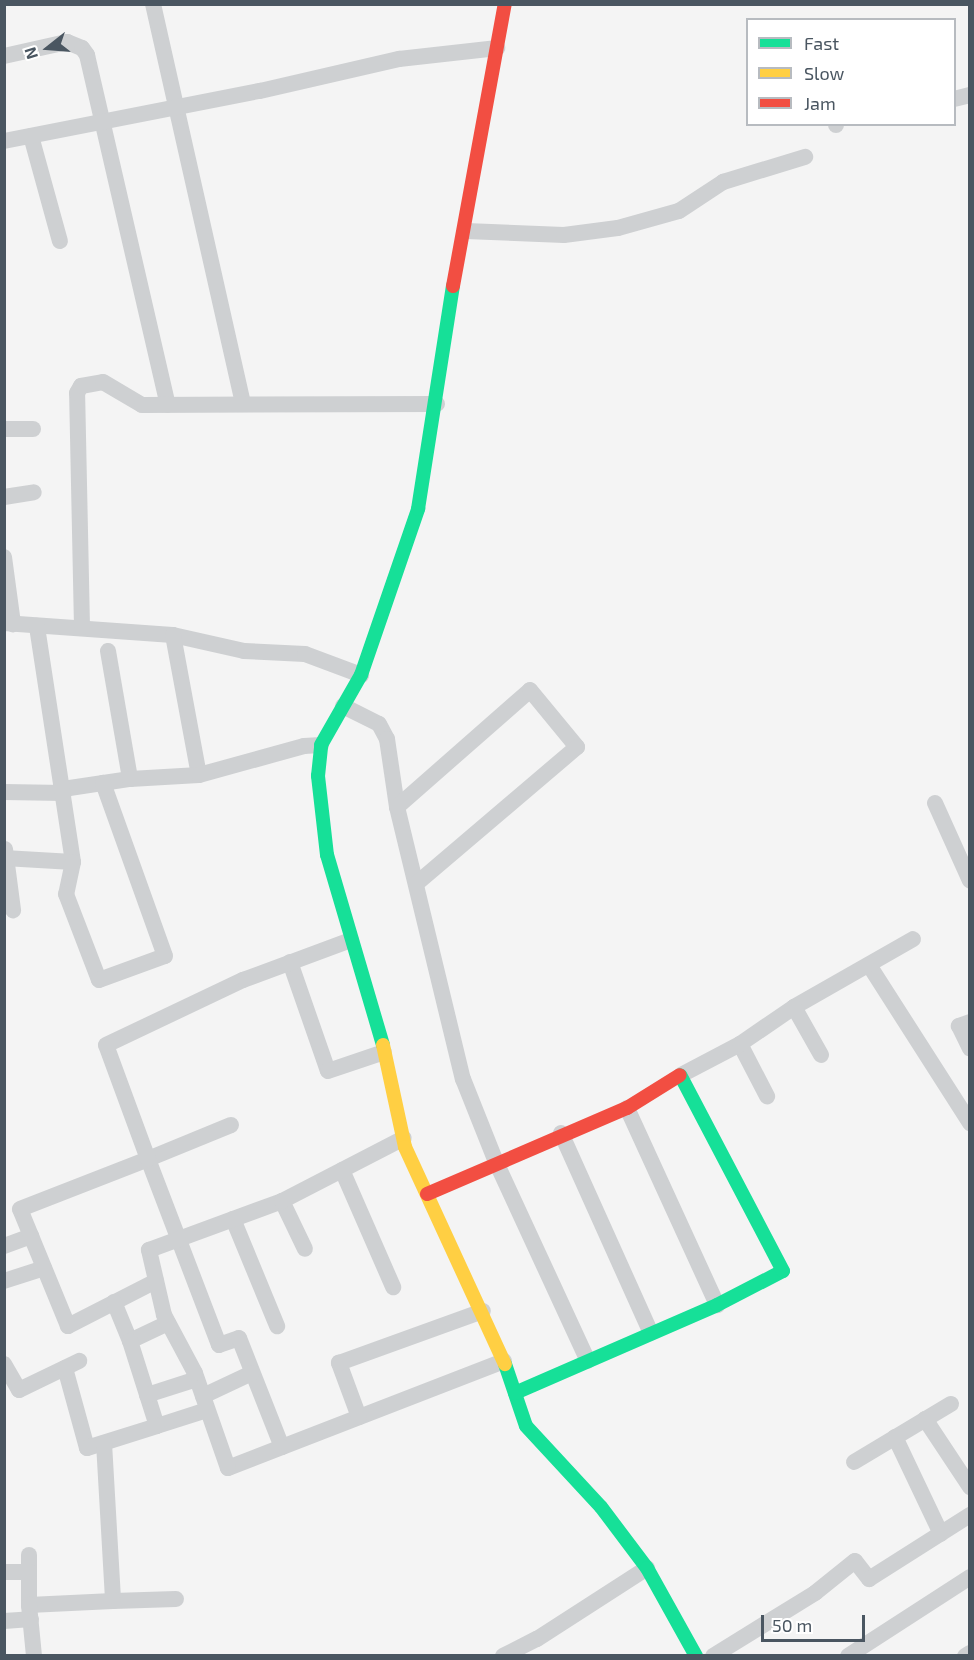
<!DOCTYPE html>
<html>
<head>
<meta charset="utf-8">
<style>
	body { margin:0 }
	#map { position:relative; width:974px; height:1660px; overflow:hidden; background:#f4f4f4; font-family:"Exo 2",sans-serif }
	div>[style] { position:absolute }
	.street>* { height:16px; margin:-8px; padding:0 8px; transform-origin:8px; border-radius:8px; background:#ced0d2 }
	.fast>* { height:14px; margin:-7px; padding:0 7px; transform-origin:7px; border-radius:7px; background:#16e098 }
	.slow>* { height:14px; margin:-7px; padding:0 7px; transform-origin:7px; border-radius:7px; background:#ffcf43 }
	.jam>* { height:14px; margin:-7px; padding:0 7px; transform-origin:7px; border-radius:7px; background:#f24e42 }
	span { translate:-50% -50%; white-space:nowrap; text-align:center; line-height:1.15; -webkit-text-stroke:6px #fff; paint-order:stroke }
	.frame { position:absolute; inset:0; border:6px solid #4a5661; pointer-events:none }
	.legend { position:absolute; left:746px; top:18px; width:210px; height:108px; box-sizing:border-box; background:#fff; border:2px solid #b7bbc0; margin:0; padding:8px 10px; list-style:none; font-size:18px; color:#4a5661 }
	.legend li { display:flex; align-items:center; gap:12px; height:30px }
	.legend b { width:30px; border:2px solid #b7bbc0 }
	.north { position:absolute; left:18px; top:18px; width:60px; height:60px; -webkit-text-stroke:4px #fff; paint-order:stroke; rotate:253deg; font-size:16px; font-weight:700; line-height:24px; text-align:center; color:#4a5661 }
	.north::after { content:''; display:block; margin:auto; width:21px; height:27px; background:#4a5661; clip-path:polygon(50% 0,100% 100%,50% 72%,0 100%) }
	.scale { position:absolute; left:761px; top:1615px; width:104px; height:27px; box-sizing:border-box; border:3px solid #4a5661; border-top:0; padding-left:8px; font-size:18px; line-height:21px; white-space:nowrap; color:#4a5661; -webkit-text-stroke:4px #fff; paint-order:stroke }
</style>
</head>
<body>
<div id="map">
	<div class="street">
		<i style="left:153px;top:4px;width:410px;rotate:77.3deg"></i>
		<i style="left:4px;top:56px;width:65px;rotate:-12.5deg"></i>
		<i style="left:67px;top:42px;width:16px;rotate:22deg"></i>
		<i style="left:82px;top:48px;width:9px;rotate:54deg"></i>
		<i style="left:87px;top:55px;width:359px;rotate:77deg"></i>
		<i style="left:954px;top:99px;width:16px;rotate:-14deg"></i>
		<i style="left:836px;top:125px;width:1px;rotate:-90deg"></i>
		<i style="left:31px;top:136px;width:109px;rotate:74.6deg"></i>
		<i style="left:4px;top:141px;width:261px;rotate:-11.1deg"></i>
		<i style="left:260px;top:91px;width:143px;rotate:-13deg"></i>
		<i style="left:399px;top:59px;width:99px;rotate:-6.4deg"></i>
		<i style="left:466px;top:231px;width:98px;rotate:2.3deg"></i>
		<i style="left:564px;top:235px;width:54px;rotate:-7.4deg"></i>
		<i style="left:618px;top:228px;width:63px;rotate:-15.6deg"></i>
		<i style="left:679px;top:211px;width:53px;rotate:-33.4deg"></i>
		<i style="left:723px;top:182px;width:86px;rotate:-17deg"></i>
		<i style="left:4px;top:429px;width:29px"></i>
		<i style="left:4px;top:497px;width:30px;rotate:-9deg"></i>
		<i style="left:4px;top:557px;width:68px;rotate:82.3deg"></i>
		<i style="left:4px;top:623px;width:169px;rotate:4.1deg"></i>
		<i style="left:173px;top:635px;width:73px;rotate:12.7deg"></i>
		<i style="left:244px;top:651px;width:61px;rotate:2.8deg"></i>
		<i style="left:305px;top:654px;width:60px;rotate:20.6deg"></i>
		<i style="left:82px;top:627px;width:234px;rotate:-91.2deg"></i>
		<i style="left:77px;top:393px;width:8px;rotate:-60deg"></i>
		<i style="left:81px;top:386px;width:22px;rotate:-10deg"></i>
		<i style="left:103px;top:382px;width:45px;rotate:30.5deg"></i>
		<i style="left:142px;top:405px;width:295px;rotate:-0.2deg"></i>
		<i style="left:173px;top:635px;width:142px;rotate:79.5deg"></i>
		<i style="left:108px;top:651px;width:130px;rotate:80.2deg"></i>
		<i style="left:343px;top:706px;width:40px;rotate:26.6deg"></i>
		<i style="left:379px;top:724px;width:17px;rotate:62deg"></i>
		<i style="left:387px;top:739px;width:69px;rotate:81.6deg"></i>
		<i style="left:397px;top:807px;width:280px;rotate:76.4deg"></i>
		<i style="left:463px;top:1079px;width:89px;rotate:68.3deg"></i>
		<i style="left:496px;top:1162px;width:219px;rotate:65.2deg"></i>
		<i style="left:63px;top:789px;width:68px;rotate:-8.5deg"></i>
		<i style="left:130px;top:779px;width:69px;rotate:-3.3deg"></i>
		<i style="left:199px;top:775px;width:109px;rotate:-15.4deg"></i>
		<i style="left:304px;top:746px;width:17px;rotate:-3deg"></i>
		<i style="left:4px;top:792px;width:60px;rotate:1deg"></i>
		<i style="left:935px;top:803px;width:85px;rotate:65.8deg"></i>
		<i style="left:397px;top:807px;width:177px;rotate:-41.3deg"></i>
		<i style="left:530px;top:690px;width:74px;rotate:50.5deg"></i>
		<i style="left:577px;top:747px;width:211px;rotate:139.6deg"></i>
		<i style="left:5px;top:849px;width:62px;rotate:82.5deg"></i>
		<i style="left:4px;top:858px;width:69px;rotate:3.3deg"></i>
		<i style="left:73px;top:862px;width:239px;rotate:-98.7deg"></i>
		<i style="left:73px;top:862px;width:33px;rotate:102deg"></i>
		<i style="left:66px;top:894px;width:92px;rotate:69deg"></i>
		<i style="left:99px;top:980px;width:70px;rotate:-20deg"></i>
		<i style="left:165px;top:956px;width:184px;rotate:-109.7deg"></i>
		<i style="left:290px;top:962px;width:115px;rotate:70.8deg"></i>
		<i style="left:328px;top:1071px;width:59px;rotate:-18.7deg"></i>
		<i style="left:869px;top:965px;width:188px;rotate:57.4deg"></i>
		<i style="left:794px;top:1007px;width:137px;rotate:-29.7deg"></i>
		<i style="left:970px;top:1022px;width:12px;rotate:160deg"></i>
		<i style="left:959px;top:1026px;width:25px;rotate:64deg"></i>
		<i style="left:740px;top:1044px;width:59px;rotate:62.6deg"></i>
		<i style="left:681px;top:1075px;width:67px;rotate:-27.7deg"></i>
		<i style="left:740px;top:1044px;width:65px;rotate:-34.4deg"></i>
		<i style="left:794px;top:1007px;width:55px;rotate:60.6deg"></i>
		<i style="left:627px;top:1108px;width:217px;rotate:65.4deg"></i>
		<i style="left:231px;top:1125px;width:90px;rotate:157.7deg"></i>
		<i style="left:148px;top:1159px;width:199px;rotate:69.1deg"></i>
		<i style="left:219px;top:1345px;width:21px;rotate:-19deg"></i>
		<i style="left:239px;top:1338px;width:117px;rotate:68.5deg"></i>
		<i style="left:282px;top:1447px;width:238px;rotate:-21.2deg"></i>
		<i style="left:561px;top:1133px;width:219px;rotate:65.8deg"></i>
		<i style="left:342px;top:1170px;width:128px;rotate:66.4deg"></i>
		<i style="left:282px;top:1201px;width:53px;rotate:64.4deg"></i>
		<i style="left:233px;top:1219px;width:116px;rotate:67.6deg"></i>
		<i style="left:4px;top:1246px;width:29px;rotate:-20deg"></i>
		<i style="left:4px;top:1281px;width:42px;rotate:-18deg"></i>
		<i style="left:156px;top:1281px;width:99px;rotate:152.9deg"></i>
		<i style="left:68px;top:1326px;width:126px;rotate:-112.3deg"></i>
		<i style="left:20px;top:1209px;width:137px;rotate:-21.3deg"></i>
		<i style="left:148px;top:1159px;width:121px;rotate:-110.2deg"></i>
		<i style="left:106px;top:1045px;width:152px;rotate:-25.4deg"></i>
		<i style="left:243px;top:980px;width:115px;rotate:-20.3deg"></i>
		<i style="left:114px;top:1302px;width:42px;rotate:67.7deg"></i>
		<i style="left:130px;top:1341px;width:42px;rotate:-25.3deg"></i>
		<i style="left:130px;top:1341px;width:89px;rotate:72.4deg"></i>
		<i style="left:157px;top:1426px;width:52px;rotate:-17.7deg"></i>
		<i style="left:4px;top:1364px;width:30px;rotate:60deg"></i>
		<i style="left:19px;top:1390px;width:67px;rotate:-25.8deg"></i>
		<i style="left:65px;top:1368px;width:83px;rotate:74.6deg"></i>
		<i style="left:87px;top:1448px;width:73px;rotate:-17.4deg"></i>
		<i style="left:147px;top:1395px;width:52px;rotate:-17.7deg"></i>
		<i style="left:203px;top:1396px;width:54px;rotate:-25.1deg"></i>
		<i style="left:359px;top:1417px;width:58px;rotate:-110.3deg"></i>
		<i style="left:339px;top:1363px;width:153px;rotate:-19.9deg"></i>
		<i style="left:925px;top:1419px;width:82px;rotate:56.5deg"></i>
		<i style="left:895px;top:1437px;width:107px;rotate:64.6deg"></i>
		<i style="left:104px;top:1443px;width:158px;rotate:86.7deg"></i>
		<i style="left:113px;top:1601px;width:63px;rotate:-1.8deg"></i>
		<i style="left:282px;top:1447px;width:58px;rotate:158.7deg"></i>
		<i style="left:228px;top:1468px;width:101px;rotate:-109.2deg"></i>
		<i style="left:195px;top:1373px;width:66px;rotate:-118.1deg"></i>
		<i style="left:164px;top:1315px;width:67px;rotate:-103deg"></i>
		<i style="left:149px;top:1250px;width:142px;rotate:-20.2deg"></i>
		<i style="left:282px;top:1201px;width:137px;rotate:-27.3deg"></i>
		<i style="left:854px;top:1462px;width:113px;rotate:-30.9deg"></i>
		<i style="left:29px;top:1555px;width:50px;rotate:90deg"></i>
		<i style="left:29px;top:1605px;width:84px;rotate:-2.7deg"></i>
		<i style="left:4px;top:1572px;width:25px"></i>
		<i style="left:29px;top:1605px;width:51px;rotate:84.4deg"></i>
		<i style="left:4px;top:1621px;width:27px;rotate:-4deg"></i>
		<i style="left:503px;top:1656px;width:38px;rotate:-27deg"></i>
		<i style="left:537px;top:1639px;width:131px;rotate:-32.8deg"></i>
		<i style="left:713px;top:1656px;width:120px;rotate:-31.7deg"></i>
		<i style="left:815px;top:1593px;width:51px;rotate:-38.7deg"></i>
		<i style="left:855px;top:1561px;width:23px;rotate:52deg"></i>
		<i style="left:869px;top:1579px;width:120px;rotate:-32.4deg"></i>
		<i style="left:848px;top:1656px;width:145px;rotate:-32.9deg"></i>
		<i style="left:965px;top:1656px;width:6px;rotate:-31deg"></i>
	</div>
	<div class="fast">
		<i style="left:383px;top:1045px;width:198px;rotate:-106.4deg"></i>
		<i style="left:327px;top:855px;width:80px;rotate:-96.5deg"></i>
		<i style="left:318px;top:776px;width:31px;rotate:-84deg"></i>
		<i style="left:321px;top:745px;width:81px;rotate:-60.3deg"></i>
		<i style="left:361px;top:675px;width:176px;rotate:-71deg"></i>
		<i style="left:418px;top:509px;width:226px;rotate:-81.1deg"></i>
		<i style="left:505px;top:1364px;width:65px;rotate:71.3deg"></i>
		<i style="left:526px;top:1426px;width:110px;rotate:47.2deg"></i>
		<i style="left:601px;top:1507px;width:76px;rotate:53deg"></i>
		<i style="left:647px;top:1568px;width:101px;rotate:60.9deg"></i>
		<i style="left:515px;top:1393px;width:220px;rotate:-23.5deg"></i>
		<i style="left:717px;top:1305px;width:74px;rotate:-27.3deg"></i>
		<i style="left:783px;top:1271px;width:221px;rotate:-117.7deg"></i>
	</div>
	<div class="slow">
		<i style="left:383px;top:1045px;width:104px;rotate:77.8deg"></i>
		<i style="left:405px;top:1147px;width:239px;rotate:65.3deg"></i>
	</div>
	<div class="jam">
		<i style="left:453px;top:286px;width:287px;rotate:-79.6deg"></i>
		<i style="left:427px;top:1194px;width:218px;rotate:-23.3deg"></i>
		<i style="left:627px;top:1108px;width:62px;rotate:-31.9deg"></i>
	</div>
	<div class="frame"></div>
	<ul class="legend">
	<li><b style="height:8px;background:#16e098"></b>Fast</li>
	<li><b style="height:8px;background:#ffcf43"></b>Slow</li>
	<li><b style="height:8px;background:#f24e42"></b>Jam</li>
	</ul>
	<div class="north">N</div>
	<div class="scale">50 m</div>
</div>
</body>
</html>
